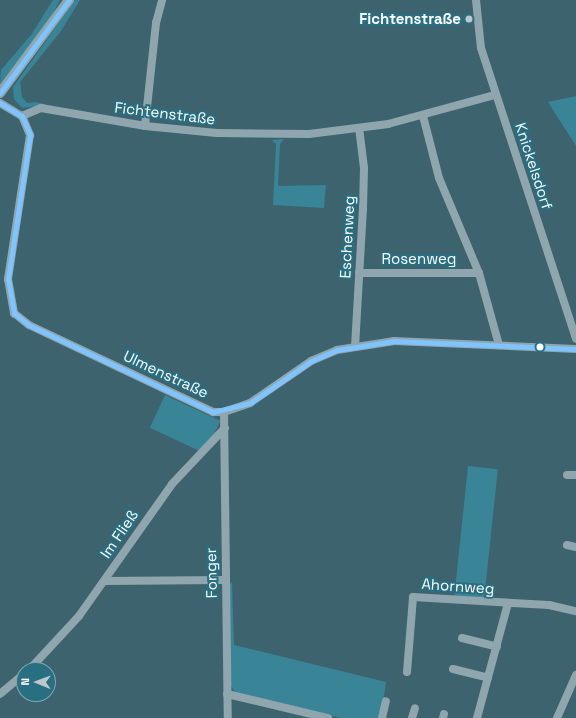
<!DOCTYPE html>
<html>
<head>
<meta charset="utf-8">
<style>
	body { margin:0 }
	#map { position:relative; width:576px; height:718px; overflow:hidden; background:#3d636e; font-family:"Space Grotesk",sans-serif }
	div>[style] { position:absolute }
	.green>* { inset:0; background:#3a8497; transform-origin:0 0 }
	.minor>* { height:8px; margin:-4px; padding:0 4px; transform-origin:4px; border-radius:4px; background:#8fa6ae }
	.tertiary>* { height:10px; margin:-5px; padding:0 5px; transform-origin:5px; border-radius:5px; background:#8fa6ae }
	.bus-1>* { height:5px; margin:-2.5px; padding:0 2.5px; transform-origin:2.5px; border-radius:2.5px; background:#80c4ff }
	.dots>* { width:11px; height:11px; translate:-50% -50%; box-sizing:border-box; border:2px solid #296f82; border-radius:50% }
	span { translate:-50% -50%; white-space:nowrap; text-align:center; line-height:1.15; -webkit-text-stroke:4px #296f82; paint-order:stroke }
	.poi-label { font-size:15px; color:#fff; font-weight:700 }
	.right { translate:-100% -50%; text-align:right }
	.street-label { font-size:15px; color:#fff }
	.north { position:absolute; left:16px; top:662px; width:40px; height:40px; box-sizing:border-box; background:#296f82; border:1px solid #7fa9b4; border-radius:50%; rotate:271deg; font-size:11px; font-weight:700; line-height:16px; text-align:center; color:#fff }
	.north::after { content:''; display:block; margin:auto; width:14px; height:18px; background:#bbc8cc; clip-path:polygon(50% 0,100% 100%,50% 72%,0 100%) }
</style>
</head>
<body>
<div id="map">
	<div class="green">
		<i style="clip-path:polygon(53px 0,60px 0,52px 16px,0 84px,1px 70px,31px 35px)"></i>
		<i style="clip-path:polygon(75px 0,80px 0,61px 31px,20px 82px,22px 97px,27px 103px,36px 102px,47px 105px,22px 108px,14px 99px,13px 87px)"></i>
		<i style="clip-path:polygon(576px 96px,576px 146px,548px 102px)"></i>
		<i style="clip-path:polygon(284px 139px,280px 144px,278px 186px,326px 185px,324px 208px,273px 205px,276px 144px,272px 140px)"></i>
		<i style="left:165px;top:395px;width:61px;height:36px;rotate:25deg"></i>
		<i style="left:468px;top:466px;width:30px;height:130px;rotate:6deg"></i>
		<i style="clip-path:polygon(232px 582px,234px 645px,386px 682px,381px 718px,341px 718px,235px 692px,231px 686px,229px 585px)"></i>
	</div>
	<div class="minor">
		<i style="left:476px;top:0;width:48px;rotate:84.1deg"></i>
		<i style="left:481px;top:48px;width:306px;rotate:71.9deg"></i>
		<i style="left:0;top:103px;width:26px;rotate:31deg"></i>
		<i style="left:22px;top:116px;width:21px;rotate:67deg"></i>
		<i style="left:30px;top:135px;width:146px;rotate:98.7deg"></i>
		<i style="left:8px;top:279px;width:35px;rotate:80deg"></i>
		<i style="left:14px;top:313px;width:19px;rotate:39deg"></i>
		<i style="left:29px;top:325px;width:204px;rotate:25.3deg"></i>
		<i style="left:213px;top:412px;width:11px"></i>
		<i style="left:224px;top:412px;width:28px;rotate:-19deg"></i>
		<i style="left:250px;top:403px;width:74px;rotate:-34.5deg"></i>
		<i style="left:311px;top:361px;width:28px;rotate:-23deg"></i>
		<i style="left:337px;top:350px;width:58px;rotate:-9deg"></i>
		<i style="left:394px;top:341px;width:182px;rotate:2.5deg"></i>
		<i style="left:22px;top:116px;width:21px;rotate:-23deg"></i>
		<i style="left:41px;top:108px;width:106px;rotate:9.8deg"></i>
		<i style="left:145px;top:126px;width:72px;rotate:5.6deg"></i>
		<i style="left:217px;top:133px;width:92px;rotate:0.6deg"></i>
		<i style="left:309px;top:134px;width:80px;rotate:-7.2deg"></i>
		<i style="left:388px;top:124px;width:111px;rotate:-15.2deg"></i>
		<i style="left:423px;top:116px;width:64px;rotate:75.5deg"></i>
		<i style="left:439px;top:178px;width:103px;rotate:67.2deg"></i>
		<i style="left:479px;top:273px;width:75px;rotate:74.5deg"></i>
		<i style="left:145px;top:126px;width:104px;rotate:-83.9deg"></i>
		<i style="left:156px;top:23px;width:24px;rotate:-75deg"></i>
		<i style="left:359px;top:273px;width:120px"></i>
		<i style="left:355px;top:347px;width:138px;rotate:-86.7deg"></i>
		<i style="left:363px;top:209px;width:41px;rotate:-88.6deg"></i>
		<i style="left:364px;top:168px;width:39px;rotate:-97deg"></i>
		<i style="left:224px;top:412px;width:306px;rotate:89.3deg"></i>
		<i style="left:567px;top:475px;width:9px"></i>
		<i style="left:567px;top:545px;width:9px;rotate:13deg"></i>
		<i style="left:105px;top:581px;width:120px;rotate:-0.5deg"></i>
		<i style="left:462px;top:638px;width:36px;rotate:14deg"></i>
		<i style="left:453px;top:669px;width:36px;rotate:14deg"></i>
		<i style="left:29px;top:670px;width:74px;rotate:-47.2deg"></i>
		<i style="left:79px;top:616px;width:161px;rotate:-54.8deg"></i>
		<i style="left:172px;top:484px;width:77px;rotate:-46.6deg"></i>
		<i style="left:407px;top:672px;width:75px;rotate:-85.4deg"></i>
		<i style="left:413px;top:597px;width:136px;rotate:3.4deg"></i>
		<i style="left:549px;top:605px;width:28px;rotate:13deg"></i>
		<i style="left:0;top:694px;width:31px;rotate:-40deg"></i>
		<i style="left:227px;top:694px;width:104px;rotate:13.4deg"></i>
		<i style="left:382px;top:718px;width:17px;rotate:-77deg"></i>
		<i style="left:412px;top:718px;width:10px;rotate:-73deg"></i>
		<i style="left:443px;top:718px;width:4px;rotate:-76deg"></i>
		<i style="left:477px;top:718px;width:119px;rotate:-74.9deg"></i>
		<i style="left:557px;top:718px;width:47px;rotate:-66.2deg"></i>
	</div>
	<div class="tertiary">
		<i style="left:0;top:93px;width:116px;rotate:-53.4deg"></i>
	</div>
	<div class="bus-1">
		<i style="left:0;top:93px;width:116px;rotate:-53.4deg"></i>
		<i style="left:0;top:103px;width:26px;rotate:31deg"></i>
		<i style="left:22px;top:116px;width:21px;rotate:67deg"></i>
		<i style="left:30px;top:135px;width:146px;rotate:98.7deg"></i>
		<i style="left:8px;top:279px;width:35px;rotate:80deg"></i>
		<i style="left:14px;top:313px;width:19px;rotate:39deg"></i>
		<i style="left:29px;top:325px;width:204px;rotate:25.3deg"></i>
		<i style="left:213px;top:412px;width:38px;rotate:-14deg"></i>
		<i style="left:250px;top:403px;width:74px;rotate:-34.5deg"></i>
		<i style="left:311px;top:361px;width:28px;rotate:-23deg"></i>
		<i style="left:337px;top:350px;width:58px;rotate:-9deg"></i>
		<i style="left:394px;top:341px;width:182px;rotate:2.5deg"></i>
	</div>
	<div class="dots">
		<i style="left:469px;top:19px;background:#bbc8cc"></i>
		<i style="left:540px;top:347px;background:#fff"></i>
	</div>
	<div class="poi-label">
		<span class="right" style="left:461px;top:19px">Fichtenstraße</span>
	</div>
	<div class="street-label">
		<span style="left:165px;top:113px;rotate:7deg">Fichtenstraße</span>
		<span style="left:534px;top:166px;rotate:72deg">Knickelsdorf</span>
		<span style="left:347px;top:237px;rotate:-87deg">Eschenweg</span>
		<span style="left:419px;top:259px">Rosenweg</span>
		<span style="left:166px;top:374px;rotate:25deg">Ulmenstraße</span>
		<span style="left:119px;top:534px;rotate:-56deg">Im Fließ</span>
		<span style="left:211px;top:573px;rotate:-91deg">Fonger</span>
		<span style="left:458px;top:586px;rotate:4deg">Ahornweg</span>
	</div>
	<div class="north">N</div>
</div>
</body>
</html>
